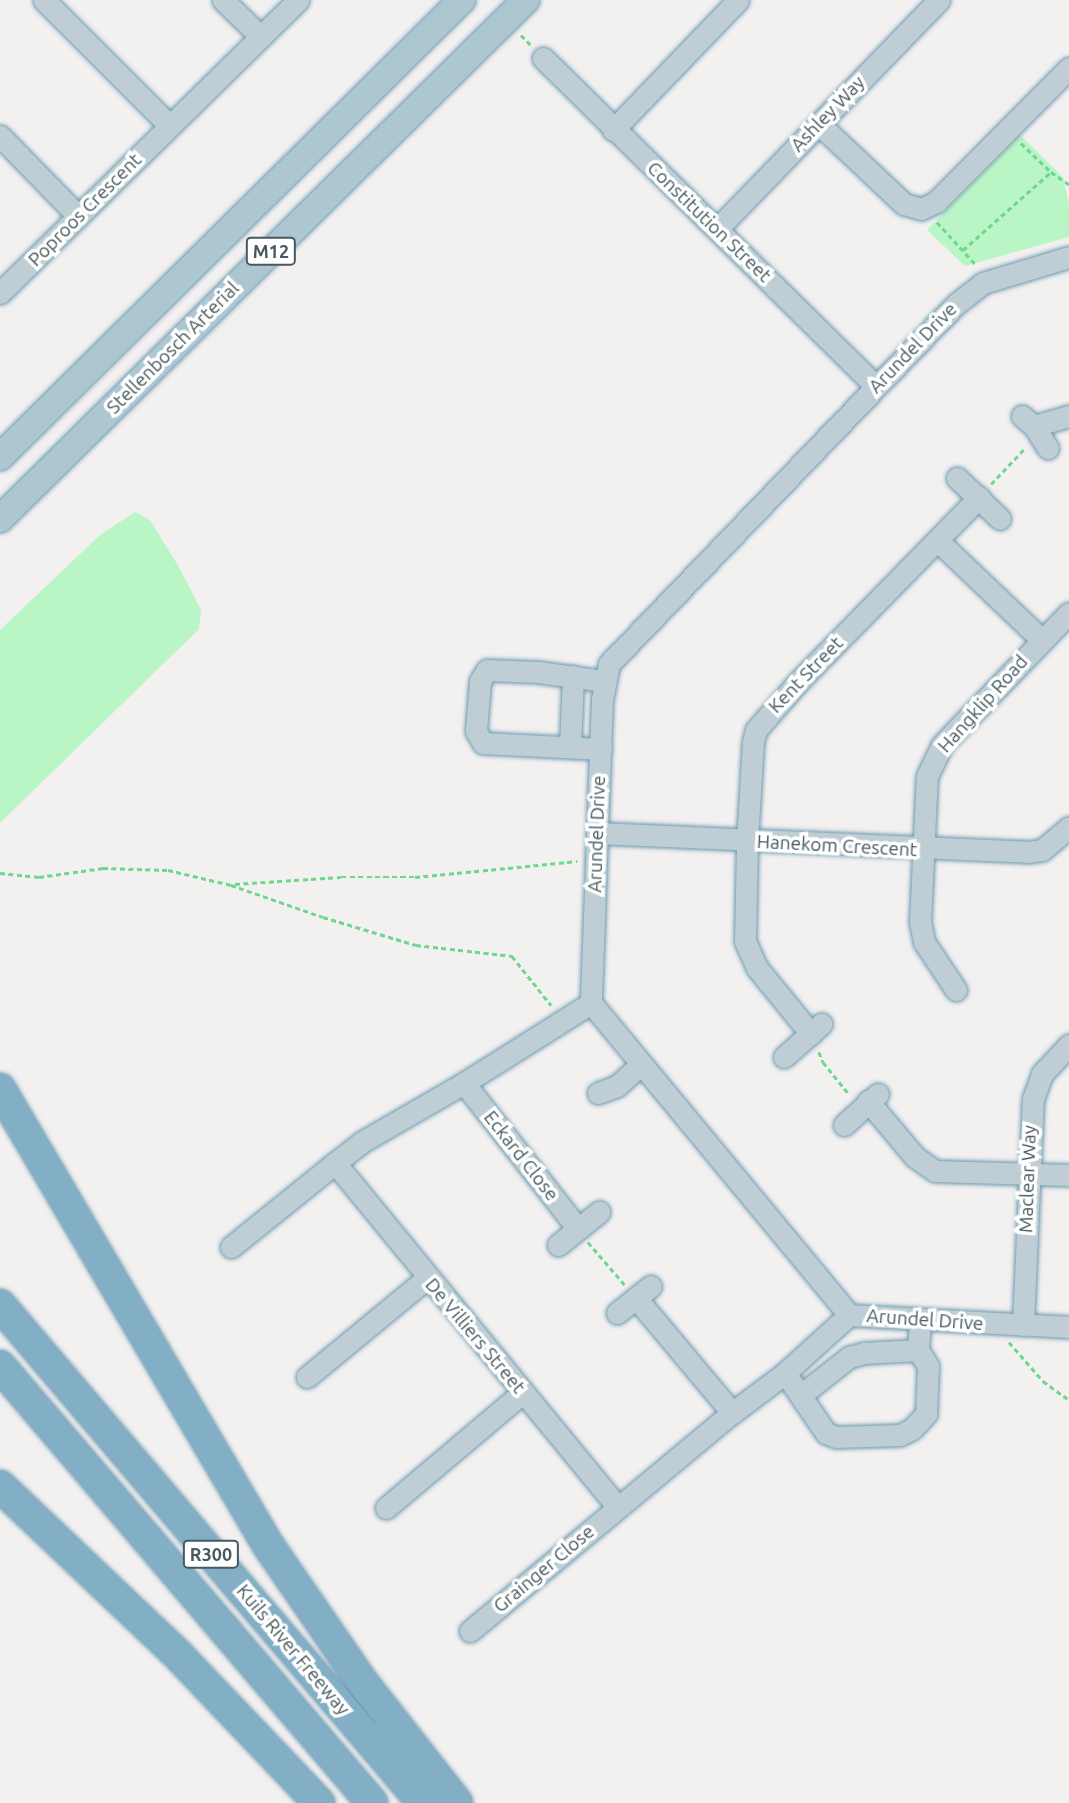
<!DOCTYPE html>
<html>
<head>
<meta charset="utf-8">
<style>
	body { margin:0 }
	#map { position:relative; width:1069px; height:1803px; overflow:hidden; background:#f3f0f0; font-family:Ubuntu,sans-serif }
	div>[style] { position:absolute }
	.green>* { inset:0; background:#baf5c5 }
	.path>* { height:2.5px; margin-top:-1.25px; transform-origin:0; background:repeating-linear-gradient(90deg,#6dd78e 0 5px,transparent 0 8.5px) }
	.roads { filter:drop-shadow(0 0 2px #6d9bb1) drop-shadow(0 0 2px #6d9bb1) }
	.minor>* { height:21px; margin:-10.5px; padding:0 10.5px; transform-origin:10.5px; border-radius:10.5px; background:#bfced4 }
	.major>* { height:26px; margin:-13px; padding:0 13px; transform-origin:13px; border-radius:13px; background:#adc7d2 }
	.highway>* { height:30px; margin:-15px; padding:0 15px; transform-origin:15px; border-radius:15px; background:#82afc5 }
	span { translate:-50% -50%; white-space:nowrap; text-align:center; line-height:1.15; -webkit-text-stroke:7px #fff; paint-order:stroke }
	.shield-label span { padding:2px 5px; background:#fff; border:2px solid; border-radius:5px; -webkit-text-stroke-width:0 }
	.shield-label { font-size:18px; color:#465960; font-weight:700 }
	.street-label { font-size:19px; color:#465960 }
</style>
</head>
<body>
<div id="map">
	<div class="green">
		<i style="clip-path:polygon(1020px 135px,1063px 177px,1069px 204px,1069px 237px,965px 266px,927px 230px)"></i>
		<i style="clip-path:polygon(135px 512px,150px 520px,179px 567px,201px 610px,199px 629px,0 823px,0 630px,100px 535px)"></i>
	</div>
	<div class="path">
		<i style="left:521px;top:35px;width:14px;rotate:45deg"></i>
		<i style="left:1021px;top:143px;width:42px;rotate:44deg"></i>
		<i style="left:1051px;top:172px;width:22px;rotate:34deg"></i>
		<i style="left:937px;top:222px;width:59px;rotate:47.7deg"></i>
		<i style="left:963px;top:250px;width:118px;rotate:-41.6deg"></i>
		<i style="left:991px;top:484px;width:50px;rotate:-46.6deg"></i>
		<i style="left:0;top:873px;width:39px;rotate:6deg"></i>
		<i style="left:39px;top:877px;width:65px;rotate:-8deg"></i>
		<i style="left:103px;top:868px;width:65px;rotate:1.8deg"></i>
		<i style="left:168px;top:870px;width:65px;rotate:13.4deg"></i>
		<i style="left:231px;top:885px;width:97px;rotate:19.2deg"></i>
		<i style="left:323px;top:917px;width:97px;rotate:16.8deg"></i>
		<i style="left:416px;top:945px;width:97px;rotate:6.5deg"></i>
		<i style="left:512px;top:956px;width:63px;rotate:51.5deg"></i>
		<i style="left:235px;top:884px;width:106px;rotate:-3.8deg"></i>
		<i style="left:341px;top:877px;width:74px"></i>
		<i style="left:415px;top:877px;width:163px;rotate:-5.6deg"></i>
		<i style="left:819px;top:1052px;width:11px;rotate:68deg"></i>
		<i style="left:823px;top:1062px;width:41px;rotate:50.9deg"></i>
		<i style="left:588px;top:1242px;width:57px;rotate:49.3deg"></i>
		<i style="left:1009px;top:1342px;width:52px;rotate:48.9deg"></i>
		<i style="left:1043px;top:1381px;width:32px;rotate:36deg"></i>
	</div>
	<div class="roads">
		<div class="minor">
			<i style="left:44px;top:0;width:178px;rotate:45deg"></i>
			<i style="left:223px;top:0;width:53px;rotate:44.2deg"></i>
			<i style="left:543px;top:58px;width:467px;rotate:44.6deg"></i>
			<i style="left:819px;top:124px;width:117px;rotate:43.3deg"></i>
			<i style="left:904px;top:204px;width:18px;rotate:16deg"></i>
			<i style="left:921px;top:209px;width:17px;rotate:-25deg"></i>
			<i style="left:936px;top:202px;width:189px;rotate:-45.2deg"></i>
			<i style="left:613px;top:130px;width:180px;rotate:-46.1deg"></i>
			<i style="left:0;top:136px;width:112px;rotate:45.7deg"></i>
			<i style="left:717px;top:229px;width:319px;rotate:-45.9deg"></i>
			<i style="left:1069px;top:257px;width:90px;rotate:163.2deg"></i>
			<i style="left:983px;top:283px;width:34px;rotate:142deg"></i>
			<i style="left:956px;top:304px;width:500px;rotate:133.95deg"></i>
			<i style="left:609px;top:664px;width:36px;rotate:101deg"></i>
			<i style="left:602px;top:699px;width:304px;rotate:92.1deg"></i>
			<i style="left:591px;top:1003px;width:405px;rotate:50.4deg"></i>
			<i style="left:849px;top:1315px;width:220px;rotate:3.1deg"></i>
			<i style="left:0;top:293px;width:418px;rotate:-44.5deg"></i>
			<i style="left:1022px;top:416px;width:16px;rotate:40deg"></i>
			<i style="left:1034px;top:426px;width:26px;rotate:58deg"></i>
			<i style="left:1034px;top:426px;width:36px;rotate:-16deg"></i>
			<i style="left:957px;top:478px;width:59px;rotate:43.6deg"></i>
			<i style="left:938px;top:541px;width:144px;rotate:43.6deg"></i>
			<i style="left:570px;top:747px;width:71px;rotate:-87.6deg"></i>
			<i style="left:601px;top:749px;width:118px;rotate:-177.1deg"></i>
			<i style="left:483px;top:743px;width:14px;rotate:-120deg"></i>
			<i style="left:476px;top:731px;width:50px;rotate:-85.4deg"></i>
			<i style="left:480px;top:681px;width:13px;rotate:-58deg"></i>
			<i style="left:487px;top:670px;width:51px;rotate:2.2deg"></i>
			<i style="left:538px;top:672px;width:67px;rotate:7.8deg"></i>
			<i style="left:597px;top:833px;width:431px;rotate:2.5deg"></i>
			<i style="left:1028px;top:852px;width:14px;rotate:-8deg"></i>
			<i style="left:1042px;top:850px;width:35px;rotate:-40deg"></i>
			<i style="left:956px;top:990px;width:58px;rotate:-123.7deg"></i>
			<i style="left:924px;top:942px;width:20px;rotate:-101deg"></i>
			<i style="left:920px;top:922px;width:146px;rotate:-87.3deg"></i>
			<i style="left:927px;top:776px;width:34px;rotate:-64deg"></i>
			<i style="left:942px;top:745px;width:183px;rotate:-46.1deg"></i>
			<i style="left:591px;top:1003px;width:150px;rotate:147.8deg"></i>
			<i style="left:464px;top:1083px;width:118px;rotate:150deg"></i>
			<i style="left:362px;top:1142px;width:34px;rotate:142deg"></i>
			<i style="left:335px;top:1163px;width:445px;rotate:50.6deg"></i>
			<i style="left:811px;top:1034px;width:85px;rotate:-129.3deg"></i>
			<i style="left:757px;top:968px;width:30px;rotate:-114deg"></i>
			<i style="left:745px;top:941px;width:99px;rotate:-88.8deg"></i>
			<i style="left:747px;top:842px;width:100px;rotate:-86.6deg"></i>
			<i style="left:753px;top:742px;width:12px;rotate:-76deg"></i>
			<i style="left:756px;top:730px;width:67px;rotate:-48.7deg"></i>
			<i style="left:800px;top:680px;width:256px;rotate:-45.6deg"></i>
			<i style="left:784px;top:1057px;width:50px;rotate:-41.7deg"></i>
			<i style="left:464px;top:1083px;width:185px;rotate:52deg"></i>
			<i style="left:598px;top:1093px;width:20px;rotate:-20deg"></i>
			<i style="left:617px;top:1086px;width:31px;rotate:-42deg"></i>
			<i style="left:868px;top:1101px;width:73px;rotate:50deg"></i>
			<i style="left:915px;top:1157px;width:24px;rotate:35deg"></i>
			<i style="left:935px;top:1171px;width:134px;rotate:1.7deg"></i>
			<i style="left:844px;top:1125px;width:46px;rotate:-42.4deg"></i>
			<i style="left:558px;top:1245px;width:53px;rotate:-38.8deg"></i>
			<i style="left:231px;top:1247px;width:134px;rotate:-38.9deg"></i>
			<i style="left:636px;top:1298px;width:150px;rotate:50.1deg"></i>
			<i style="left:617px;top:1313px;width:43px;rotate:-38.5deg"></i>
			<i style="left:1023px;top:1325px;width:226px;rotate:-87.5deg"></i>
			<i style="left:1033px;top:1099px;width:27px;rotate:-70deg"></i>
			<i style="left:1042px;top:1074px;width:40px;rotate:-47deg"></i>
			<i style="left:785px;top:1373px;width:73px;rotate:55.7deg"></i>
			<i style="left:826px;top:1433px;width:11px;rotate:22deg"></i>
			<i style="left:836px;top:1437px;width:64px;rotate:-1.8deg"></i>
			<i style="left:900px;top:1435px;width:13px;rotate:-27deg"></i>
			<i style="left:912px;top:1429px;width:21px;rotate:-47deg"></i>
			<i style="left:926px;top:1414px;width:48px;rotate:-87.6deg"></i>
			<i style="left:928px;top:1366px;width:19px;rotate:-122deg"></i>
			<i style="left:918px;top:1350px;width:29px;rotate:-86deg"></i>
			<i style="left:307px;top:1377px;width:156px;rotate:-39.5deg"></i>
			<i style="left:801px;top:1395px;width:61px;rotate:-38.4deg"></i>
			<i style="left:849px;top:1357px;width:16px;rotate:-15deg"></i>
			<i style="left:864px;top:1353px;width:54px;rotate:-3.2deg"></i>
			<i style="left:386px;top:1508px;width:178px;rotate:-40.2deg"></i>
			<i style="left:470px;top:1631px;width:341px;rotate:-39.8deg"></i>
			<i style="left:732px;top:1413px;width:66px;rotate:-37deg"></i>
			<i style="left:785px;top:1373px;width:86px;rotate:-42.2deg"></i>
		</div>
		<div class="major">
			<i style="left:0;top:457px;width:650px;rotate:-44.69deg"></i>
			<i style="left:0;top:519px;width:739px;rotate:-44.62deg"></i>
		</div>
		<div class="highway">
			<i style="left:0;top:1089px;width:529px;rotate:59.56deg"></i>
			<i style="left:268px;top:1545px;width:168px;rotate:55.5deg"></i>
			<i style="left:363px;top:1683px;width:152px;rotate:51.9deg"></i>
			<i style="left:0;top:1305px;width:653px;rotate:49.66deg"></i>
			<i style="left:0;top:1366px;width:574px;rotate:49.59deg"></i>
			<i style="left:0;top:1486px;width:248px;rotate:43.5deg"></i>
			<i style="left:180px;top:1657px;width:202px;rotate:46.4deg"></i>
		</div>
	</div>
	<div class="shield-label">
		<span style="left:271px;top:251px">M12</span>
		<span style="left:211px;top:1554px">R300</span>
	</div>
	<div class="street-label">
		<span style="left:828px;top:114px;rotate:-46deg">Ashley Way</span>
		<span style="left:85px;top:210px;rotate:-45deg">Poproos Crescent</span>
		<span style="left:709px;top:222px;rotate:44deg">Constitution Street</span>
		<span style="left:173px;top:348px;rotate:-45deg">Stellenbosch Arterial</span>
		<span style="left:913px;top:348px;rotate:-46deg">Arundel Drive</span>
		<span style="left:806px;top:675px;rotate:-46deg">Kent Street</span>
		<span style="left:983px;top:704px;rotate:-48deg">Hangklip Road</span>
		<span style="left:597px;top:834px;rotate:-88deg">Arundel Drive</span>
		<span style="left:837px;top:846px;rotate:3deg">Hanekom Crescent</span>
		<span style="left:521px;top:1156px;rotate:52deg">Eckard Close</span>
		<span style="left:1028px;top:1179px;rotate:-88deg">Maclear Way</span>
		<span style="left:925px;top:1320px;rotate:4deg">Arundel Drive</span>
		<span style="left:475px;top:1336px;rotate:50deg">De Villiers Street</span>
		<span style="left:544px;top:1569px;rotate:-40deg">Grainger Close</span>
		<span style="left:293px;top:1650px;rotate:50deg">Kuils River Freeway</span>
	</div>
</div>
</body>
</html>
